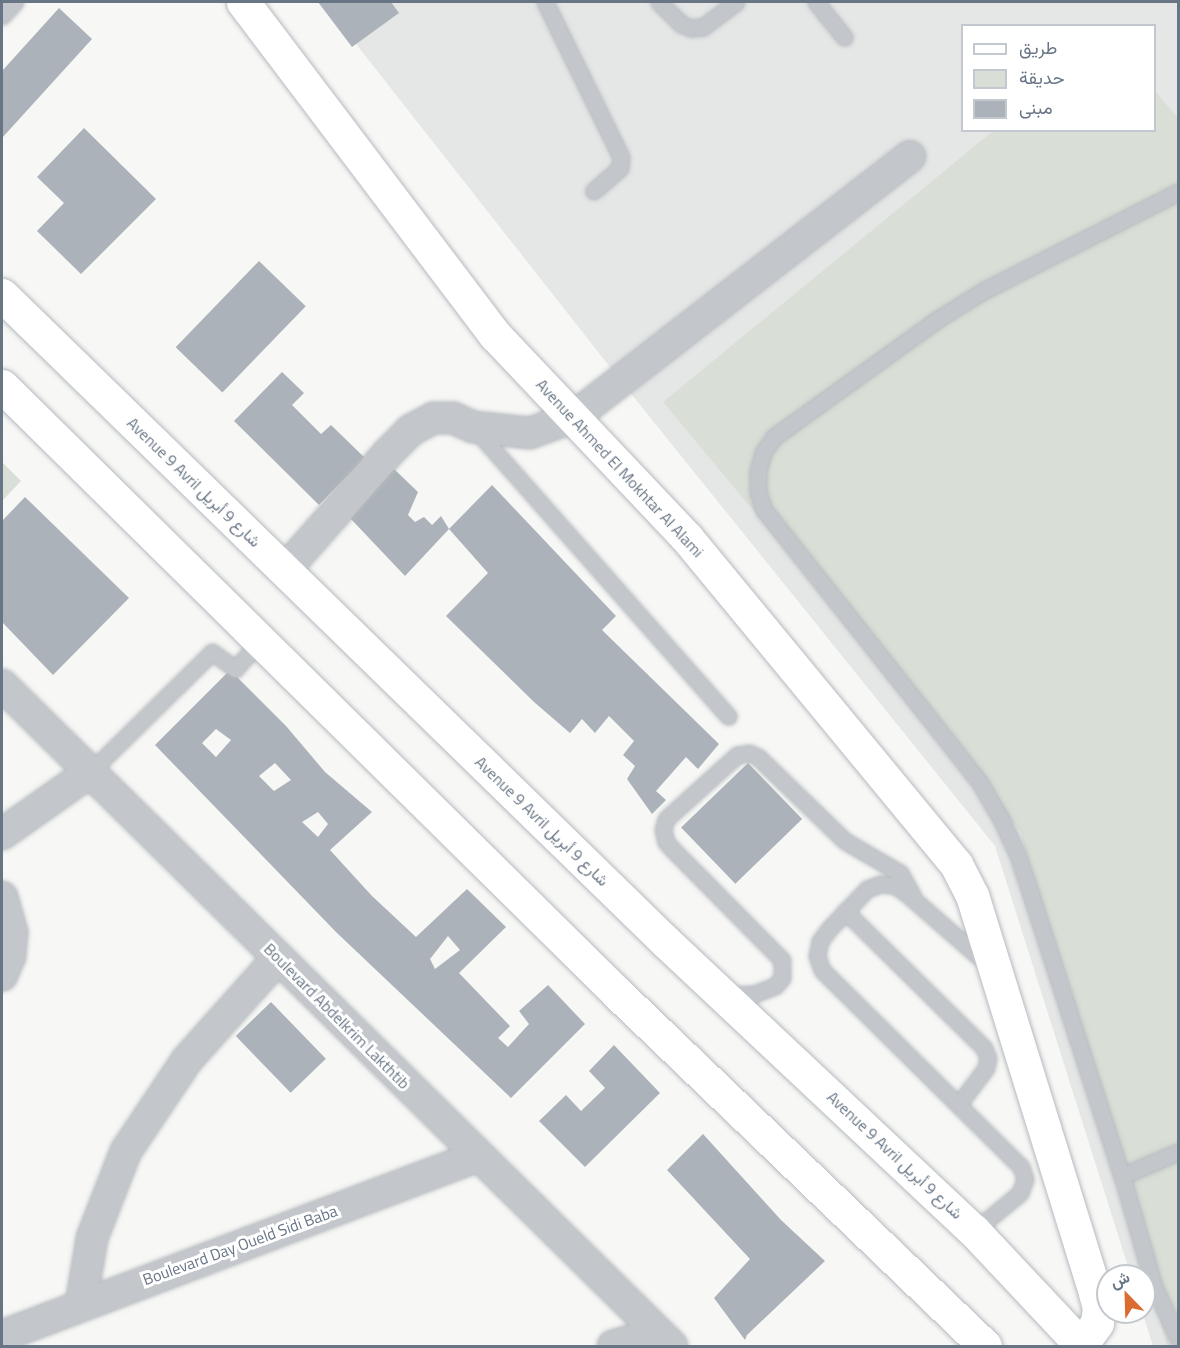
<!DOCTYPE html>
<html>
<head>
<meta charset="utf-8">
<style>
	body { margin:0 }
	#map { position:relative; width:1180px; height:1348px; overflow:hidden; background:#f7f8f5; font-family:"Titillium Web",Vazirmatn,sans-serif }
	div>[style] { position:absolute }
	.built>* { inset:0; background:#e5e7e6 }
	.green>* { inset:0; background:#d9ded6 }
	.building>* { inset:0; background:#acb2b9; transform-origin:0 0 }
	.roads { filter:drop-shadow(0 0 2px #b6babf) drop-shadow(0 0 2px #b6babf) }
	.lane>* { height:15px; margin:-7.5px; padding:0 7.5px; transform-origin:7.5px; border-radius:7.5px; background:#c3c6ca }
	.street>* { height:30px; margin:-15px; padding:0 15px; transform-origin:15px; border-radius:15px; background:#c3c6ca }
	.secondary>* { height:33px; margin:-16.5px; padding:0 16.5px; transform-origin:16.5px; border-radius:16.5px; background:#fff }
	.highway>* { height:33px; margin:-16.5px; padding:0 16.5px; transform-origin:16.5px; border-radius:16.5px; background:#fff }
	span { translate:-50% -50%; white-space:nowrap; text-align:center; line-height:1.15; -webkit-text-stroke:6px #fff; paint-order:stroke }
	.street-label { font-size:16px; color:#687585 }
	.frame { position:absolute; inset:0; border:3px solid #687585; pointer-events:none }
	.legend { position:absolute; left:961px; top:24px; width:195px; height:108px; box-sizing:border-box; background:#fff; border:2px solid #c3c8ce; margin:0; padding:8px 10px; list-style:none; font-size:18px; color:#687585 }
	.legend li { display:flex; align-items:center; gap:12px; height:30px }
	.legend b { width:30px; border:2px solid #c3c8ce }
	.north { position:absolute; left:1096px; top:1264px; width:60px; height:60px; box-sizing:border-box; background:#fff; border:2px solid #c3c8ce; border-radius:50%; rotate:337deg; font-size:16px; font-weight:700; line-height:24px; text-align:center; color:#687585 }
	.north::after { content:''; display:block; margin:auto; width:21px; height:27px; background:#dc6b31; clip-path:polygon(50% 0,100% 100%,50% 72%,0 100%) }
</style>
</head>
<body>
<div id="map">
	<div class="built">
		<i style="clip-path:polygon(evenodd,323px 2px,1178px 2px,1178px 1346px,1153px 1346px,1142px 1312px,1144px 1276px,1131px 1276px,995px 846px,628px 390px,323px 2px,962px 26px,1154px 26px,1154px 130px,962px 130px,962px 26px)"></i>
	</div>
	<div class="green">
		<i style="clip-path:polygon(1155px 91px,1178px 118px,1178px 1346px,1167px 1346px,1020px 831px,663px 402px,993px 131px,1154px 130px)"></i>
		<i style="clip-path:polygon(2px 462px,21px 481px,2px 501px)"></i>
	</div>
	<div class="building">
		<i style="clip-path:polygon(318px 2px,391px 2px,399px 13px,352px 47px)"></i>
		<i style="clip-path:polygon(59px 8px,92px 39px,2px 138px,2px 71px)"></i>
		<i style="clip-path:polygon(84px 128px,156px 199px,81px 274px,37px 231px,64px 203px,37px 177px)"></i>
		<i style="left:259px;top:261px;width:65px;height:120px;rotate:44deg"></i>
		<i style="clip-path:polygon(282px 372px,304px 393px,292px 405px,321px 434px,331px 425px,365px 458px,319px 505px,234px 421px)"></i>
		<i style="clip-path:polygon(393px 468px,418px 492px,408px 515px,415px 522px,424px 517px,432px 525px,441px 516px,449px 529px,405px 576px,350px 518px)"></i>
		<i style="clip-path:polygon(492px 485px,616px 616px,602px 630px,719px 744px,698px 769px,686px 757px,656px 791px,666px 800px,652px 814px,627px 779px,635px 766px,623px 755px,634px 741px,609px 716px,595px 733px,582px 719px,570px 733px,534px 702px,446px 616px,488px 573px,449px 529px)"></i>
		<i style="clip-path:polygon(25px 497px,129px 598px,53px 675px,2px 622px,2px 521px)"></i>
		<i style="clip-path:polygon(evenodd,230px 670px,286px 726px,325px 772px,372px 812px,330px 850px,372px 896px,416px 937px,467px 889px,506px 927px,459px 973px,510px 1026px,498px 1038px,508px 1047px,529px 1024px,519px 1011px,548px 985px,585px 1024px,511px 1098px,336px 932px,155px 745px,230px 670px,216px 729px,231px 740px,216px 757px,202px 743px,216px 729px,230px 670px,275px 763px,291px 780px,274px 791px,259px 776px,275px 763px,230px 670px,318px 812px,328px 824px,318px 837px,302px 822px,318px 812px,230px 670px,448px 936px,460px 950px,435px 969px,430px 959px,448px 936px)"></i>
		<i style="left:748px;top:763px;width:78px;height:93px;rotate:46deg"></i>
		<i style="left:271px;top:1002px;width:79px;height:49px;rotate:46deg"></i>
		<i style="clip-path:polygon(614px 1045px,660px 1093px,585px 1167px,539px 1121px,566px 1095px,581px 1111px,605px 1088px,589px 1071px)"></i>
		<i style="clip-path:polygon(703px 1134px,781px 1220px,825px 1261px,747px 1335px,745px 1340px,714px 1298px,750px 1259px,667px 1170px)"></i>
	</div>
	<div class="roads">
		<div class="lane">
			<i style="left:545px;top:2px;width:173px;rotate:63.9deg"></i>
			<i style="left:621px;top:157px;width:11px;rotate:95deg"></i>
			<i style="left:620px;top:168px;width:35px;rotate:139deg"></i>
			<i style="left:659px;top:2px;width:31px;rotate:45deg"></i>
			<i style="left:681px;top:24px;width:11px;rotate:22deg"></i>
			<i style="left:691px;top:28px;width:12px;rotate:-5deg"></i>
			<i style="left:703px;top:27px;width:41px;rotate:-37.1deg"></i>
			<i style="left:816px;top:2px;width:45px;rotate:51.3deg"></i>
			<i style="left:2px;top:16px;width:19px;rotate:-47deg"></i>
			<i style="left:1178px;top:192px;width:219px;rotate:153.1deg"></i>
			<i style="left:983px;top:291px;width:53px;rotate:148.1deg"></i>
			<i style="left:938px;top:319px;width:202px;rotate:144.3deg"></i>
			<i style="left:774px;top:437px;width:19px;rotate:125deg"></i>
			<i style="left:763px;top:453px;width:20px;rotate:105deg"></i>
			<i style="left:758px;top:472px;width:20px;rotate:90deg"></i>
			<i style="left:758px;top:492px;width:19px;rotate:72deg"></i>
			<i style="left:764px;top:510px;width:308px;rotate:51.6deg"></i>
			<i style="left:955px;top:751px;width:41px;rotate:52deg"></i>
			<i style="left:980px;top:783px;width:39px;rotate:60deg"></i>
			<i style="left:1000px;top:817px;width:40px;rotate:65deg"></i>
			<i style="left:1017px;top:853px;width:41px;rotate:71.6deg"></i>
			<i style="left:1030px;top:892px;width:299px;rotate:72.1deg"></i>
			<i style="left:1122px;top:1176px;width:116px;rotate:73.9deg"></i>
			<i style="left:1154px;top:1287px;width:56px;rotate:64.8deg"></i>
			<i style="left:475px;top:429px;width:383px;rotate:48.6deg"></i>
			<i style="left:90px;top:772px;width:171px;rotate:-44.5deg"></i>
			<i style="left:212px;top:652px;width:29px;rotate:36deg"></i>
			<i style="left:235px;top:669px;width:36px;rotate:-48deg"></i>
			<i style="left:845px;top:911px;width:195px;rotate:44.6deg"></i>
			<i style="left:984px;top:1048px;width:11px;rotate:68deg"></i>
			<i style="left:988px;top:1058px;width:10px;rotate:101deg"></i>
			<i style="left:986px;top:1068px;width:46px;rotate:127.1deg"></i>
			<i style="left:727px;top:995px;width:27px;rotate:-2deg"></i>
			<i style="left:754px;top:994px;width:22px;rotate:-21deg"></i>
			<i style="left:775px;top:986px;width:11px;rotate:-49deg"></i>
			<i style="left:782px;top:978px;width:18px;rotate:-90deg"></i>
			<i style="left:782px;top:960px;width:153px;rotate:-134.7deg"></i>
			<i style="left:674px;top:851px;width:12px;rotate:-132deg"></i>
			<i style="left:666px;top:842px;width:12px;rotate:-104deg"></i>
			<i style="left:663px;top:830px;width:11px;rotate:-75deg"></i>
			<i style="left:666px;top:819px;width:96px;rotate:-42deg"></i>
			<i style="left:737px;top:755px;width:12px;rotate:-9deg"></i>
			<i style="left:749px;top:753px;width:10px;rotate:24deg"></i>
			<i style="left:758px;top:757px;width:121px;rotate:44deg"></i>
			<i style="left:845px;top:841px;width:64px;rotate:30.2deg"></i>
			<i style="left:900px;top:873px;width:26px;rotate:61deg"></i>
			<i style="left:1122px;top:1176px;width:61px;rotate:-23.2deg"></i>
			<i style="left:974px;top:1231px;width:60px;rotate:-39.6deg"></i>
			<i style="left:1020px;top:1193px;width:15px;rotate:-70deg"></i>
			<i style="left:1025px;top:1179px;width:13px;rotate:-108deg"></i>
			<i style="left:1021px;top:1167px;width:280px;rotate:-135.3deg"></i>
			<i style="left:822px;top:970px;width:15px;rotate:-110deg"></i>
			<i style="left:817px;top:956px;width:15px;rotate:-79deg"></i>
			<i style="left:820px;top:941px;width:15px;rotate:-53deg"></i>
			<i style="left:829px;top:929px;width:55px;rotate:-46.5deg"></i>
			<i style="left:867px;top:889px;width:14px;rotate:-21deg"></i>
			<i style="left:880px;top:884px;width:14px;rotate:4deg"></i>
			<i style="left:894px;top:885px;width:14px;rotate:34deg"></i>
			<i style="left:906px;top:893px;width:108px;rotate:41.2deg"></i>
		</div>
		<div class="street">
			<i style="left:285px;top:570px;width:156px;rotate:-48.6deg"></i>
			<i style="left:388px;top:453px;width:33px;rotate:-45deg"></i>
			<i style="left:411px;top:430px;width:26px;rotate:-28deg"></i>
			<i style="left:434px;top:418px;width:19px"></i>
			<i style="left:453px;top:418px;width:22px;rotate:24deg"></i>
			<i style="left:473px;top:427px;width:57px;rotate:6deg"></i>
			<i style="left:530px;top:433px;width:47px;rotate:-20deg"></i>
			<i style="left:574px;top:417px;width:425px;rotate:-37.8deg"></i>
			<i style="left:2px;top:685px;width:941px;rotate:44.61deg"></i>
			<i style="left:2px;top:834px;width:108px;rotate:-35.2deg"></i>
			<i style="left:2px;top:897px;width:37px;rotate:74deg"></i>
			<i style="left:12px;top:933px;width:23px;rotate:95deg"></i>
			<i style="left:10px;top:956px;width:21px;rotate:113deg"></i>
			<i style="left:81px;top:1304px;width:67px;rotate:-80.5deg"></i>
			<i style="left:92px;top:1238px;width:93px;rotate:-68.7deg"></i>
			<i style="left:126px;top:1151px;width:110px;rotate:-56.2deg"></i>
			<i style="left:187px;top:1060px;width:137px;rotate:-48.3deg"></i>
			<i style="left:2px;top:1336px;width:509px;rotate:-20.71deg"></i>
			<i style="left:613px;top:1346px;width:46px;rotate:-16.5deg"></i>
		</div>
		<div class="secondary">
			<i style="left:243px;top:2px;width:418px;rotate:52.9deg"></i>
			<i style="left:495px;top:335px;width:279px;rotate:46.6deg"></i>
			<i style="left:687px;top:538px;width:423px;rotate:50.5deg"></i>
			<i style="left:956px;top:864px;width:35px;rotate:63deg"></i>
			<i style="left:972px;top:895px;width:417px;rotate:72.8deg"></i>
			<i style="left:1095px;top:1293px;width:16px;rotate:75deg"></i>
			<i style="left:1099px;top:1308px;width:15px;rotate:98deg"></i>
			<i style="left:1097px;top:1323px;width:27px;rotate:126deg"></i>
		</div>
		<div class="highway">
			<i style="left:2px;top:295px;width:927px;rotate:44.26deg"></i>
			<i style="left:666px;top:942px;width:422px;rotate:43.2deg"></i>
			<i style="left:974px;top:1231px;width:158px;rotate:46.8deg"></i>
			<i style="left:2px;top:386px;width:864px;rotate:44.62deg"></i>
			<i style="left:617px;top:993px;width:510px;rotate:43.81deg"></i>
		</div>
	</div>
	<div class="street-label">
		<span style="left:620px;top:468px;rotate:47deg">Avenue Ahmed El Mokhtar Al Alami</span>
		<span style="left:194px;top:482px;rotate:44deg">Avenue 9 Avril شارع 9 أبريل</span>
		<span style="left:542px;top:821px;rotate:44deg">Avenue 9 Avril شارع 9 أبريل</span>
		<span style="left:337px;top:1016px;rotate:45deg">Boulevard Abdelkrim Lakthtib</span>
		<span style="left:895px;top:1155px;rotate:43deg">Avenue 9 Avril شارع 9 أبريل</span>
		<span style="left:240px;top:1245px;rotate:-20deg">Boulevard Day Oueld Sidi Baba</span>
	</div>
	<div class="frame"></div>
	<ul class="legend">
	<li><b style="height:8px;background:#fff"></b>طريق</li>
	<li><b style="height:16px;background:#d9ded6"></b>حديقة</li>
	<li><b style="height:16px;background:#acb2b9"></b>مبنى</li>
	</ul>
	<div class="north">ش</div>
</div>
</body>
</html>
